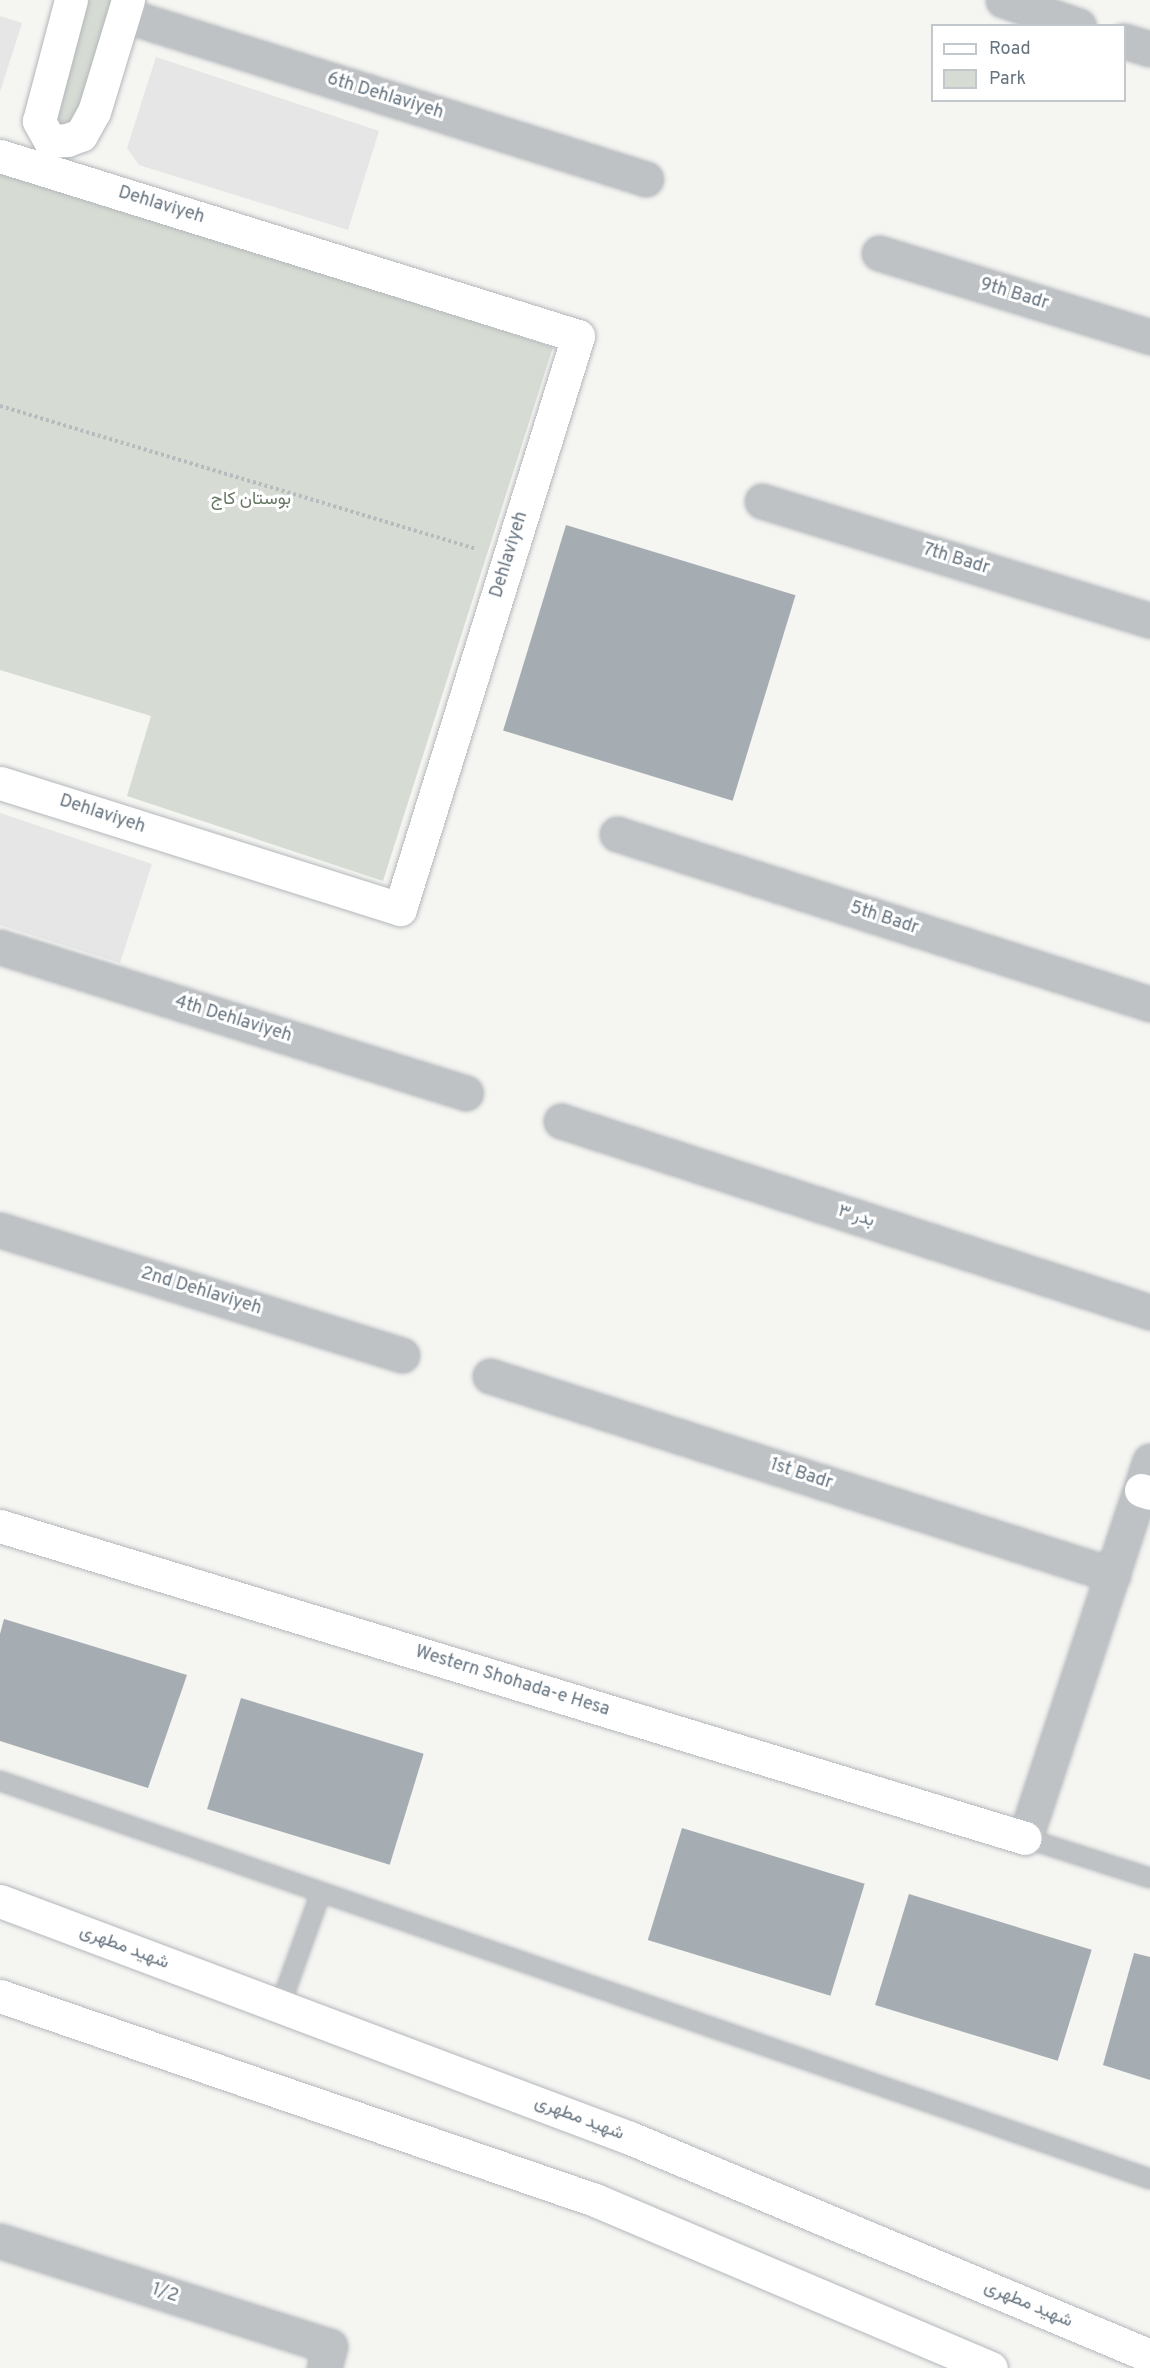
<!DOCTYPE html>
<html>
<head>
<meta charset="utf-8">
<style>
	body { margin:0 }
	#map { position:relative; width:1150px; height:2368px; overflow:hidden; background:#f5f5f2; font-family:Overpass,Vazirmatn,sans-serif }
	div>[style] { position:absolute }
	.built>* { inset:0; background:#e5e6e5 }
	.green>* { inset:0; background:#d6dbd3 }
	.building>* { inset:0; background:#a6adb2; transform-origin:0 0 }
	.path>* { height:4px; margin-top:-2px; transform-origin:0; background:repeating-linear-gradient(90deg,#b8bbbd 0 3px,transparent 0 6px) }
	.roads { filter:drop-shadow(0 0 2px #b3b7bb) drop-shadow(0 0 2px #b3b7bb) }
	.lane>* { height:18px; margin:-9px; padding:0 9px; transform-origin:9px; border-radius:9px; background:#bec2c5 }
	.street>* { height:33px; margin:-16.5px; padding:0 16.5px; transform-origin:16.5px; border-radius:16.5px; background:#bec2c5 }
	.secondary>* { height:33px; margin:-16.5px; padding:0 16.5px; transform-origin:16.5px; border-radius:16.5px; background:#fff }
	span { translate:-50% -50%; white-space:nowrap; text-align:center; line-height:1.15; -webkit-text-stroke:6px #fff; paint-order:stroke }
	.street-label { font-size:18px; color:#667480 }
	.park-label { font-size:18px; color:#687865 }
	.legend { position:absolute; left:931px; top:24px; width:195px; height:78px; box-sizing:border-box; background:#fff; border:2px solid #c2c7cc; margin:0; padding:8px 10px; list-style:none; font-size:18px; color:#667480 }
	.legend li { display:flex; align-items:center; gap:12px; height:30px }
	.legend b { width:30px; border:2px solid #c2c7cc }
</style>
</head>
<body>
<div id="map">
	<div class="built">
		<i style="clip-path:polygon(0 16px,22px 23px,0 92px)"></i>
		<i style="clip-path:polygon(156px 57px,379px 131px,348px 230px,139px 165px,127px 148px)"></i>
		<i style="clip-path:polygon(0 813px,152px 864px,120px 963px,0 925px)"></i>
	</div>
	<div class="green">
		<i style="clip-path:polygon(89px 0,114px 0,72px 126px,55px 133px,49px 119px)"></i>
		<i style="clip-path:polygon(0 171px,553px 347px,383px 881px,127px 796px,151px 716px,0 670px)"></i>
	</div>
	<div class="building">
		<i style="left:566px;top:525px;width:240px;height:215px;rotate:17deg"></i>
		<i style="clip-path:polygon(4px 1619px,187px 1675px,148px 1788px,0 1741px,0 1634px)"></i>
		<i style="left:241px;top:1698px;width:191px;height:116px;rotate:17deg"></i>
		<i style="left:682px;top:1828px;width:191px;height:117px;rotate:17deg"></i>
		<i style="left:909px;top:1894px;width:191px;height:116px;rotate:17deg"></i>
		<i style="clip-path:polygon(1134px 1953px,1150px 1957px,1150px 2080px,1103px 2065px)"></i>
	</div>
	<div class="path">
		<i style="left:0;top:406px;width:497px;rotate:16.7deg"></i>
	</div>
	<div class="roads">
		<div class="lane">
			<i style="left:0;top:1781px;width:1217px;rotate:19.09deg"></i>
			<i style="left:1025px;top:1838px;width:131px;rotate:17.7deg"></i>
			<i style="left:280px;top:2006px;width:121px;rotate:-70.2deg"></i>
		</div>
		<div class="street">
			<i style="left:1003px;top:0;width:80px;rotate:18.9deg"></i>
			<i style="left:124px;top:15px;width:547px;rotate:17.44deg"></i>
			<i style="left:1124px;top:41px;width:27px;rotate:17deg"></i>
			<i style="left:879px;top:253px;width:284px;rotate:17.2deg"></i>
			<i style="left:762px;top:501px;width:406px;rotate:17.1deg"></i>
			<i style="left:617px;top:834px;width:559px;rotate:17.69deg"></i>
			<i style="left:0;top:947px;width:488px;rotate:17.4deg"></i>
			<i style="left:561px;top:1121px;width:619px;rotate:17.97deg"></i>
			<i style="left:0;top:1230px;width:421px;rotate:17.3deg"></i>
			<i style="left:490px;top:1376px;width:654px;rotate:17.71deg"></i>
			<i style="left:1025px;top:1838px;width:397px;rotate:-71.7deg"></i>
			<i style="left:0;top:2241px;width:346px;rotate:17.7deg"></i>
			<i style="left:330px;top:2346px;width:23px;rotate:105deg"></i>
		</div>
		<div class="secondary">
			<i style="left:50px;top:141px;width:17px;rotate:-3deg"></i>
			<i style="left:67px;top:140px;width:15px;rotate:-20deg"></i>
			<i style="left:81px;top:135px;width:26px;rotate:-61deg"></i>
			<i style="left:94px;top:112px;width:117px;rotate:-73.1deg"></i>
			<i style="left:50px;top:141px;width:23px;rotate:-119deg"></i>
			<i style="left:39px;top:121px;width:125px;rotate:-75.2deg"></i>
			<i style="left:0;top:156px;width:605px;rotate:17.3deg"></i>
			<i style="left:578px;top:336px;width:600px;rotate:107.26deg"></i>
			<i style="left:400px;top:909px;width:419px;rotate:-162.5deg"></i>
			<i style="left:1141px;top:1490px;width:9px;rotate:18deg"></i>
			<i style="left:0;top:1526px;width:1071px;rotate:16.93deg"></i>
			<i style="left:0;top:1901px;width:673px;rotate:20.62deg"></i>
			<i style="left:630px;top:2138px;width:564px;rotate:22.74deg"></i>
			<i style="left:0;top:1996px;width:629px;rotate:18.92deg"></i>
			<i style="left:595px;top:2200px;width:430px;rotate:23deg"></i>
		</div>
	</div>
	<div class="street-label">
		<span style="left:385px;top:97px;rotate:17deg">6th Dehlaviyeh</span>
		<span style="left:161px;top:206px;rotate:17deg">Dehlaviyeh</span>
		<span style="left:1014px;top:295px;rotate:17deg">9th Badr</span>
		<span style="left:510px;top:555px;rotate:-73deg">Dehlaviyeh</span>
		<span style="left:956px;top:560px;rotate:17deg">7th Badr</span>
		<span style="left:102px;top:815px;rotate:18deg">Dehlaviyeh</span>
		<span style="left:884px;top:919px;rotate:18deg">5th Badr</span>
		<span style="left:233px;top:1020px;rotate:17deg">4th Dehlaviyeh</span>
		<span style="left:856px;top:1217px;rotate:18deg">بدر ۳</span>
		<span style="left:201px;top:1292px;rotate:17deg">2nd Dehlaviyeh</span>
		<span style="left:801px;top:1475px;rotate:18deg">1st Badr</span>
		<span style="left:512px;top:1682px;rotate:17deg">Western Shohada-e Hesa</span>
		<span style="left:124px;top:1948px;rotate:21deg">شهید مطهری</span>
		<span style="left:579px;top:2119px;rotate:21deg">شهید مطهری</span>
		<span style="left:165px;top:2294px;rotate:18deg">1/2</span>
		<span style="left:1028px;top:2305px;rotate:23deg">شهید مطهری</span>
	</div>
	<div class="park-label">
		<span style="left:251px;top:500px">بوستان کاج</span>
	</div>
	<ul class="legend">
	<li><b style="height:8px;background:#fff"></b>Road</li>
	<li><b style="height:16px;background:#d6dbd3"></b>Park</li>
	</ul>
</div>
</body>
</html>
